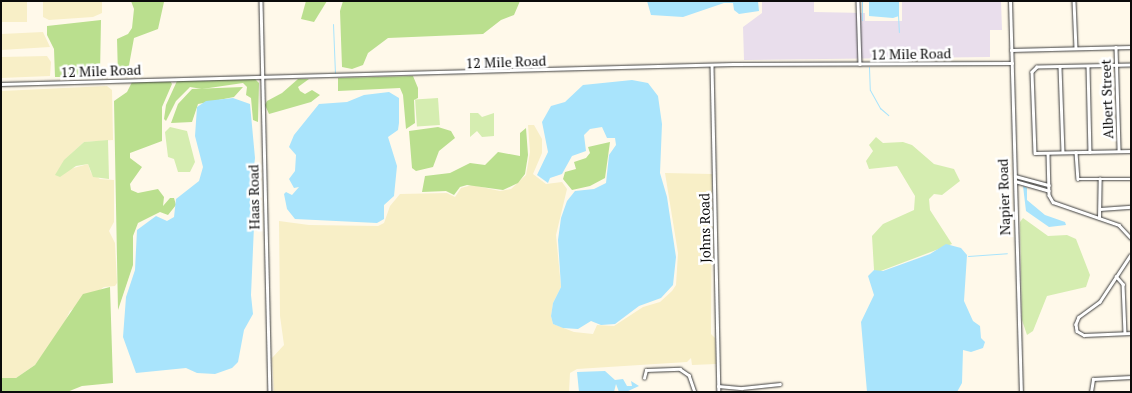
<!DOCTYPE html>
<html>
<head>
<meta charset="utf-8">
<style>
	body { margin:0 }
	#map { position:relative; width:1132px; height:393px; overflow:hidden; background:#fff9ea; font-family:"PT Serif",serif }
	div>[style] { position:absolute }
	.industrial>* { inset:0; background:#e9deec }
	.farmland>* { inset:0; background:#f8efc7; transform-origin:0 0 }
	.green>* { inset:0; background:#d5edb0; transform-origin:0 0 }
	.forest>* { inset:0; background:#badf8e }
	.water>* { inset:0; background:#a9e4fc }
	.stream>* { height:1px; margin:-0.5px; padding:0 0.5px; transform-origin:0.5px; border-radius:0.5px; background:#a9e4fc }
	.roads { filter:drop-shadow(0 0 1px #3e3e3e) drop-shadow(0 0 1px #3e3e3e) }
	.minor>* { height:2.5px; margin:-1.25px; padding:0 1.25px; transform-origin:1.25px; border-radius:1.25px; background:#fff }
	.tertiary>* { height:3px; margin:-1.5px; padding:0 1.5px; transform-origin:1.5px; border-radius:1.5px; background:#fff }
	span { translate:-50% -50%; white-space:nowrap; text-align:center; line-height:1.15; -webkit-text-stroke:5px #fff; paint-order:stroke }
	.street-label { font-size:14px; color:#0b0b0b }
	.frame { position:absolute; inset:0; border:2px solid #0b0b0b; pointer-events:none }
</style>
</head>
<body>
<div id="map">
	<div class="industrial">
		<i style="clip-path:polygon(762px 1px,814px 1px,814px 12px,865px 13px,865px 21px,902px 21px,902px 1px,1001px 1px,1002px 30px,990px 30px,990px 57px,744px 60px,743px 27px,762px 13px)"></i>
	</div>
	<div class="farmland">
		<i style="left:1px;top:1px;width:26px;height:21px"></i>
		<i style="clip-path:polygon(43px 1px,102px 1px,102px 13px,93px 17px,49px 20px,43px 17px)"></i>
		<i style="clip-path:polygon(43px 32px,50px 47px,1px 50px,1px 34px)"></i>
		<i style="clip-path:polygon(47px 56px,51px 62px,50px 76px,1px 78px,1px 57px)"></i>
		<i style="clip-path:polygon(107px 86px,112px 90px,113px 140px,84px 142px,71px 154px,70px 169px,88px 164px,91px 173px,100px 179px,114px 180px,114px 222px,109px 231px,115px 243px,117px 283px,115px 286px,104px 287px,70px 311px,60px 332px,35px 365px,16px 378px,1px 378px,1px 91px)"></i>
		<i style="clip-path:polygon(528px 125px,534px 125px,542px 139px,542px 153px,533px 174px,546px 184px,562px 182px,567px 189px,556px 235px,561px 287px,553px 303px,551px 316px,553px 324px,574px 332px,593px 334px,597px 325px,614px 326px,643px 307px,660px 302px,672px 291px,676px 285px,678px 253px,665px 173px,712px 174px,711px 334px,715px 338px,716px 364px,692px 365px,691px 358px,687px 362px,577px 369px,570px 373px,569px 392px,274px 392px,272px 358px,284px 345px,280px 316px,279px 221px,309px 225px,378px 226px,384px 223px,390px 206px,400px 194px,447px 193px,455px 197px,461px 188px,472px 185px,500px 191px,511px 189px,526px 175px,530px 152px)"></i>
	</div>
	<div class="green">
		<i style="left:438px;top:98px;width:27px;height:23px;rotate:86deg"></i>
		<i style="clip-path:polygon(470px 113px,478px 113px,482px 117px,494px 113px,494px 136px,482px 137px,477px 131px,470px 137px)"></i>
		<i style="clip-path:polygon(170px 127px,187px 131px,195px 162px,190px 172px,178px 172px,174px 159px,168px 157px,165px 132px)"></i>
		<i style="clip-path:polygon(876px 137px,883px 143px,903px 142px,912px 145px,934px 164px,954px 169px,960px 181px,942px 195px,934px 194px,929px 199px,930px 210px,952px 244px,878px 272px,874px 270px,872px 236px,883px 224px,914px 210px,915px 196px,897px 166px,869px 169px,866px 161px,873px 151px,869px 145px)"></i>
		<i style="clip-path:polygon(108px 140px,109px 179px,93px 177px,88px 164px,76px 166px,60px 177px,55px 175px,64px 160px,84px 142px)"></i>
		<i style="clip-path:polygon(1023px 218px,1048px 236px,1067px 235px,1076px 239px,1090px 275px,1086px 287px,1047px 296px,1033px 331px,1027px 335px,1022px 320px,1020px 222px)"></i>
	</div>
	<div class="forest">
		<i style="clip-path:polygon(131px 1px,196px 1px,164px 2px,158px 29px,134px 38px,127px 76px,118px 76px,117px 39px,128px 34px,132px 28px,134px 9px)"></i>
		<i style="clip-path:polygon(306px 1px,327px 1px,314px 22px,301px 19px)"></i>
		<i style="clip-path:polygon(343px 1px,520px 1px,514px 15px,501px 20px,483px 34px,388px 38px,368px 53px,363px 65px,352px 69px,342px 67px,340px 11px)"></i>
		<i style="clip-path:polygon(101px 20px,100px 74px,94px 77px,55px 77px,54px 49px,47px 35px,47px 26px)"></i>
		<i style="clip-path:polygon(413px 76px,418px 88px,418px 98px,414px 100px,415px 123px,406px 129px,403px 95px,400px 88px,338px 91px,338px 78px)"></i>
		<i style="clip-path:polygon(255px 79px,259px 83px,258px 122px,253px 120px,251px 98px,246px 95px,247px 87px,243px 83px,202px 89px,190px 87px,176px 101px,166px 121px,164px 119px,166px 105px,177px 81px)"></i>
		<i style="clip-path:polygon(298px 79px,309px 79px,298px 87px,300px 91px,305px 94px,312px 90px,320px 95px,311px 102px,269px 114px,265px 105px,267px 101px,282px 93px)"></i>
		<i style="clip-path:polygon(170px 81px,172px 84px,162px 107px,162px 141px,130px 153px,130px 158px,142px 167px,130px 184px,131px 190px,138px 193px,158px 189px,164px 197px,163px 206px,170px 198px,174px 198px,176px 205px,168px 215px,160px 212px,138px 223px,133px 236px,133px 265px,118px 310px,114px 101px,127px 92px,132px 82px)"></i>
		<i style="clip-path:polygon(243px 87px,234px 97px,198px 104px,192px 122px,171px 123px,178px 104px,192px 89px)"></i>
		<i style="clip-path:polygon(438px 127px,451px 131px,455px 138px,439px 151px,433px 167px,416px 171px,412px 168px,409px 131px)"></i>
		<i style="clip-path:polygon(526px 128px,528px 155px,525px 174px,518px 183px,503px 190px,467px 185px,460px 187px,454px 195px,446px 191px,422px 192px,425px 176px,450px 173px,470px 163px,485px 165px,498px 152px,520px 156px,520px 133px)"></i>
		<i style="clip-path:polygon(610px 142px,605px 178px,590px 186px,572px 190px,563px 179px,565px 172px,576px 169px,574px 162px,586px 158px,590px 153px,588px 147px)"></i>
		<i style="clip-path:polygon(110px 287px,113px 383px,82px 386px,67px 392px,1px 392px,1px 378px,16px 378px,35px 365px,83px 294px)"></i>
	</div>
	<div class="water">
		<i style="clip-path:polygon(647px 1px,758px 1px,759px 11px,739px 14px,734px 10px,733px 3px,724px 3px,683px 17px,651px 15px)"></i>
		<i style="clip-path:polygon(869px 1px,899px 1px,899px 16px,893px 18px,869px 16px)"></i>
		<i style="clip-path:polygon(632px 80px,648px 83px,658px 96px,662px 124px,660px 173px,667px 197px,676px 257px,673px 285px,661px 298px,639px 306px,615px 324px,601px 325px,591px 321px,578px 329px,563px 328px,553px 324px,551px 316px,553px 303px,561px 287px,558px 240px,561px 218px,567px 201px,575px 191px,594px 189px,606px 183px,609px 155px,616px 145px,615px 138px,607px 138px,602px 127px,590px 129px,584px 135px,586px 151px,572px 156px,562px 174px,550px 178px,548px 183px,537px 175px,548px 152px,542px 122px,551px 106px,565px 102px,583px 85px)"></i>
		<i style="clip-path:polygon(389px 92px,399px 98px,399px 123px,398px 130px,388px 137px,397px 166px,394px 196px,384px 205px,384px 219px,377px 223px,295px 219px,287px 209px,284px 194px,286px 192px,292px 195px,299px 187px,294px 188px,289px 179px,295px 171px,296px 155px,289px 147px,294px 135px,319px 104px,347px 102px,364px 95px)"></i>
		<i style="clip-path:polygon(233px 98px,250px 104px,255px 158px,250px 202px,254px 226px,251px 295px,253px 314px,244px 330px,238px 362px,232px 368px,215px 374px,197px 373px,186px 368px,136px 373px,123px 337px,126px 297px,135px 270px,137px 230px,156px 216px,167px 221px,174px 217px,176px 199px,199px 181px,203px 167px,195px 136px,197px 107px,206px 101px)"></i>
		<i style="clip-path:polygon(1023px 186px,1027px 188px,1027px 200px,1045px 215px,1065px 222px,1066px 225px,1049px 227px,1026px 211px)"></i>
		<i style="clip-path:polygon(946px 244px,961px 248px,967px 255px,964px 301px,973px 321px,980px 326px,981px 338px,985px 342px,983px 348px,971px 352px,963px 350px,962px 383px,957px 392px,867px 392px,861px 322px,874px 295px,868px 276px,874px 270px,883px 271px,930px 254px)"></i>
		<i style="clip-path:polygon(605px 371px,615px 380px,623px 379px,627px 386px,632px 386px,631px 381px,639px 386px,626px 392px,619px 392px,616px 384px,614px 392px,579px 392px,577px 372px)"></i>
	</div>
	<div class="stream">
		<i style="left:862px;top:1px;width:19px;rotate:90deg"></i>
		<i style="left:898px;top:15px;width:17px;rotate:87deg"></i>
		<i style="left:333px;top:24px;width:49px;rotate:87.7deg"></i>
		<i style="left:869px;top:67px;width:23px;rotate:88deg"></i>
		<i style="left:870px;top:90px;width:21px;rotate:61deg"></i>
		<i style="left:880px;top:108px;width:11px;rotate:41deg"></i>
		<i style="left:968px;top:256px;width:39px;rotate:-4deg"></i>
	</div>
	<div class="roads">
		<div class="minor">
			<i style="left:261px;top:1px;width:391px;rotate:88.7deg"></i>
			<i style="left:858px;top:1px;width:63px;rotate:88.2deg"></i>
			<i style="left:1074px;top:1px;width:47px;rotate:87.6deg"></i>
			<i style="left:1116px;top:47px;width:103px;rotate:88.3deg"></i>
			<i style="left:1011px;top:50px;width:120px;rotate:-1.4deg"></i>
			<i style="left:712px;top:65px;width:327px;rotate:88.8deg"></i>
			<i style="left:1131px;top:65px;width:94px;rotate:178.8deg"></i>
			<i style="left:1037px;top:67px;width:7px;rotate:135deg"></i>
			<i style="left:1032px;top:72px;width:81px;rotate:87.9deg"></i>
			<i style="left:1035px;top:153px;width:96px;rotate:-1.2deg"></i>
			<i style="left:1088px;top:66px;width:86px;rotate:88.7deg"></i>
			<i style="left:1060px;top:67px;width:85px;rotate:88deg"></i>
			<i style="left:1px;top:84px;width:732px;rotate:-1.57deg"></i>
			<i style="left:733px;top:64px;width:279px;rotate:-0.2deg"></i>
			<i style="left:1076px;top:152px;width:27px;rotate:86deg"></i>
			<i style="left:1078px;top:179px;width:53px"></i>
			<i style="left:1048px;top:153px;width:42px;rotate:88.6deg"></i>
			<i style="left:1049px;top:195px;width:8px;rotate:60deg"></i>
			<i style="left:1053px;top:202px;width:70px;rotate:19.2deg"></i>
			<i style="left:1119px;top:225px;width:18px;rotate:47deg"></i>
			<i style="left:1015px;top:176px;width:35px;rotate:15deg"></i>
			<i style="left:1015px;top:181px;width:35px;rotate:16deg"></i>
			<i style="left:1100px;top:209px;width:31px;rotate:-4deg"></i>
			<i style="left:1099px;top:218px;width:39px;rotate:-89deg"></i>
			<i style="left:1131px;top:255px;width:56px;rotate:123.4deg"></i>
			<i style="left:1100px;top:302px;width:26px;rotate:144deg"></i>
			<i style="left:1079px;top:317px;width:8px;rotate:113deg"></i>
			<i style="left:1076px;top:324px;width:7px;rotate:82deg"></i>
			<i style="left:1077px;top:331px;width:8px;rotate:30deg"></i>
			<i style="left:1084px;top:335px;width:47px;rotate:-2.4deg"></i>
			<i style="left:1116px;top:276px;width:11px;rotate:49deg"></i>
			<i style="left:1123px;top:284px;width:49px;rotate:87.7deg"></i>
			<i style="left:644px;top:378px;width:8px;rotate:-76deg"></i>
			<i style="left:646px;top:370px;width:34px;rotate:-2deg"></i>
			<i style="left:680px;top:369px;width:11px;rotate:34deg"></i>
			<i style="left:689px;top:375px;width:18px;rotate:71deg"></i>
			<i style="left:718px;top:386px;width:24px;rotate:5deg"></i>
			<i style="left:742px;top:388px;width:38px;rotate:-6deg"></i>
			<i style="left:1091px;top:392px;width:13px;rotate:-81deg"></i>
			<i style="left:1093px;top:379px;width:38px;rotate:-3deg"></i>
		</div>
		<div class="tertiary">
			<i style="left:1010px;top:1px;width:391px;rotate:88.4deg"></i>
		</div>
	</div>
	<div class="street-label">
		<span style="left:911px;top:54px;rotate:-1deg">12 Mile Road</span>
		<span style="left:506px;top:62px;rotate:-2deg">12 Mile Road</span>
		<span style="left:101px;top:71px;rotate:-2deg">12 Mile Road</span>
		<span style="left:1107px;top:99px;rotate:-92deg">Albert Street</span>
		<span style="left:254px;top:197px;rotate:-91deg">Haas Road</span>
		<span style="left:1004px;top:197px;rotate:-92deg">Napier Road</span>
		<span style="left:705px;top:228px;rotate:-91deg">Johns Road</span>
	</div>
	<div class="frame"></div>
</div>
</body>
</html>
